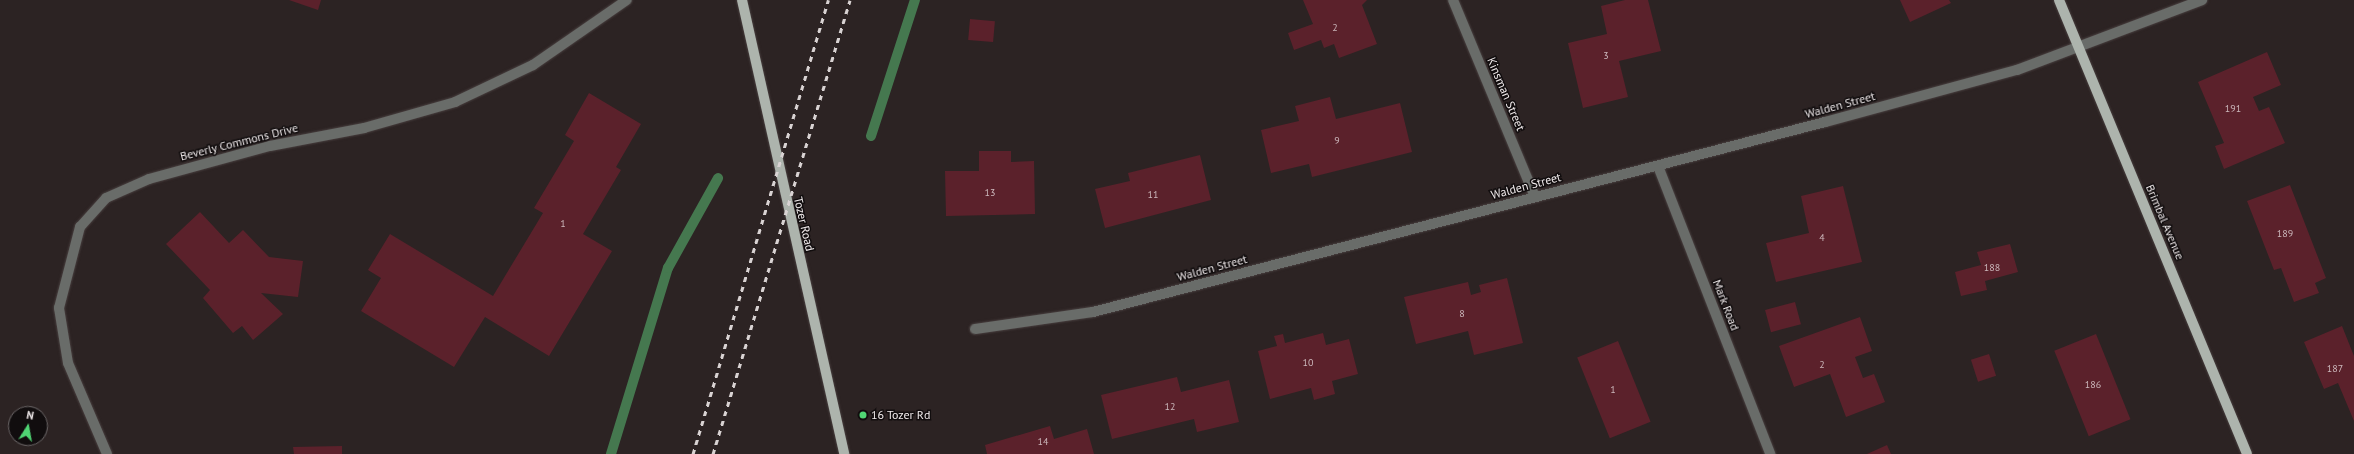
<!DOCTYPE html>
<html>
<head>
<meta charset="utf-8">
<style>
	body { margin:0 }
	#map { position:relative; width:2354px; height:454px; overflow:hidden; background:#2c2323; font-family:"PT Sans",sans-serif }
	div>[style] { position:absolute }
	.stream>* { height:10px; margin:-5px; padding:0 5px; transform-origin:5px; border-radius:5px; background:#45784f }
	.building>* { inset:0; background:#5b212b; transform-origin:0 0 }
	.roads { filter:drop-shadow(0 0 1px #483f3f) drop-shadow(0 0 1px #483f3f) }
	.minor>* { height:10px; margin:-5px; padding:0 5px; transform-origin:5px; border-radius:5px; background:#696c69 }
	.major>* { height:10px; margin:-5px; padding:0 5px; transform-origin:5px; border-radius:5px; background:#adb4ad }
	.rail>* { height:3px; margin-top:-1.5px; transform-origin:0; background:repeating-linear-gradient(90deg,#d9d3d3 0 5px,transparent 0 10px) }
	.dots>* { width:11px; height:11px; translate:-50% -50%; box-sizing:border-box; border:2px solid #110d0e; border-radius:50% }
	span { translate:-50% -50%; white-space:nowrap; text-align:center; line-height:1.15; -webkit-text-stroke:3px #110d0e; paint-order:stroke }
	.number-label { font-size:10px; color:#ccb8bc }
	.number-label span { -webkit-text-stroke-width:0 }
	.street-label { font-size:12px; color:#f1ebec }
	.poi-label { font-size:12px; color:#f1ebec }
	.left { translate:0 -50%; text-align:left }
	.north { position:absolute; left:8px; top:406px; width:40px; height:40px; box-sizing:border-box; background:#110d0e; border:1px solid #6b6667; border-radius:50%; rotate:11deg; font-size:11px; font-weight:700; line-height:16px; text-align:center; color:#f1ebec }
	.north::after { content:''; display:block; margin:auto; width:14px; height:18px; background:#50d674; clip-path:polygon(50% 0,100% 100%,50% 72%,0 100%) }
</style>
</head>
<body>
<div id="map">
	<div class="stream">
		<i style="left:871px;top:136px;width:143px;rotate:-72.1deg"></i>
		<i style="left:611px;top:454px;width:195px;rotate:-73deg"></i>
		<i style="left:668px;top:268px;width:103px;rotate:-60.9deg"></i>
	</div>
	<div class="building">
		<i style="clip-path:polygon(289px 0,321px 0,318px 10px)"></i>
		<i style="clip-path:polygon(1303px 0,1367px 0,1362px 5px,1377px 44px,1339px 58px,1334px 44px,1324px 48px,1321px 40px,1294px 50px,1288px 33px,1313px 24px)"></i>
		<i style="clip-path:polygon(1625px 0,1648px 0,1661px 51px,1619px 61px,1628px 97px,1583px 108px,1568px 43px,1607px 34px,1601px 6px)"></i>
		<i style="clip-path:polygon(1900px 0,1949px 0,1951px 3px,1910px 22px)"></i>
		<i style="left:970px;top:19px;width:25px;height:21px;rotate:5deg"></i>
		<i style="clip-path:polygon(2267px 52px,2281px 85px,2253px 97px,2259px 111px,2269px 107px,2285px 143px,2224px 169px,2215px 146px,2224px 143px,2198px 82px)"></i>
		<i style="clip-path:polygon(589px 93px,641px 124px,616px 167px,621px 170px,583px 234px,612px 251px,549px 356px,485px 317px,454px 367px,361px 311px,381px 278px,368px 270px,390px 234px,493px 296px,543px 213px,534px 208px,574px 141px,565px 135px)"></i>
		<i style="clip-path:polygon(1330px 97px,1336px 119px,1400px 103px,1412px 152px,1312px 177px,1309px 164px,1271px 173px,1261px 130px,1299px 121px,1295px 106px)"></i>
		<i style="clip-path:polygon(979px 151px,1011px 151px,1011px 162px,1034px 161px,1035px 214px,946px 216px,945px 171px,979px 171px)"></i>
		<i style="clip-path:polygon(1200px 155px,1211px 200px,1105px 228px,1095px 189px,1130px 181px,1128px 173px)"></i>
		<i style="clip-path:polygon(2290px 185px,2326px 278px,2315px 283px,2319px 293px,2294px 302px,2281px 268px,2274px 270px,2247px 201px)"></i>
		<i style="clip-path:polygon(1843px 186px,1862px 262px,1776px 282px,1766px 243px,1809px 233px,1801px 196px)"></i>
		<i style="clip-path:polygon(200px 212px,229px 243px,243px 230px,269px 257px,303px 261px,298px 297px,261px 293px,283px 314px,253px 340px,242px 326px,233px 333px,203px 298px,210px 290px,166px 244px)"></i>
		<i style="clip-path:polygon(2010px 244px,2018px 272px,1985px 281px,1987px 290px,1961px 296px,1955px 272px,1981px 265px,1977px 252px)"></i>
		<i style="clip-path:polygon(1507px 278px,1523px 343px,1474px 355px,1468px 331px,1416px 344px,1404px 297px,1468px 282px,1471px 295px,1481px 292px,1479px 285px)"></i>
		<i style="left:1795px;top:302px;width:23px;height:31px;rotate:75deg"></i>
		<i style="clip-path:polygon(1860px 317px,1872px 351px,1855px 357px,1863px 378px,1874px 374px,1885px 402px,1846px 417px,1830px 374px,1794px 387px,1779px 346px)"></i>
		<i style="clip-path:polygon(2342px 326px,2354px 356px,2354px 421px,2338px 383px,2324px 389px,2304px 342px)"></i>
		<i style="clip-path:polygon(1323px 333px,1326px 345px,1349px 339px,1358px 374px,1332px 381px,1335px 394px,1314px 400px,1311px 388px,1270px 399px,1258px 351px,1277px 346px,1274px 336px,1283px 334px,1285px 343px)"></i>
		<i style="left:2096px;top:334px;width:92px;height:45px;rotate:68deg"></i>
		<i style="left:1618px;top:341px;width:87px;height:44px;rotate:68deg"></i>
		<i style="left:1989px;top:354px;width:23px;height:19px;rotate:72deg"></i>
		<i style="clip-path:polygon(1177px 377px,1181px 392px,1229px 380px,1239px 422px,1197px 432px,1194px 419px,1112px 439px,1101px 395px)"></i>
		<i style="clip-path:polygon(1050px 426px,1054px 439px,1087px 429px,1094px 454px,987px 454px,985px 445px)"></i>
		<i style="clip-path:polygon(1887px 445px,1891px 454px,1867px 454px)"></i>
		<i style="clip-path:polygon(342px 446px,342px 454px,294px 454px,293px 447px)"></i>
	</div>
	<div class="roads">
		<div class="minor">
			<i style="left:1453px;top:0;width:213px;rotate:67.4deg"></i>
			<i style="left:1658px;top:166px;width:309px;rotate:68.7deg"></i>
			<i style="left:975px;top:329px;width:119px;rotate:-8.2deg"></i>
			<i style="left:1093px;top:312px;width:756px;rotate:-14.55deg"></i>
			<i style="left:1825px;top:122px;width:199px;rotate:-15.2deg"></i>
			<i style="left:2017px;top:70px;width:198px;rotate:-20.7deg"></i>
			<i style="left:107px;top:454px;width:99px;rotate:-113.2deg"></i>
			<i style="left:68px;top:363px;width:56px;rotate:-99.3deg"></i>
			<i style="left:59px;top:308px;width:84px;rotate:-75.5deg"></i>
			<i style="left:80px;top:227px;width:39px;rotate:-48deg"></i>
			<i style="left:106px;top:198px;width:47px;rotate:-23.8deg"></i>
			<i style="left:149px;top:179px;width:125px;rotate:-15.3deg"></i>
			<i style="left:270px;top:146px;width:96px;rotate:-10.8deg"></i>
			<i style="left:364px;top:128px;width:95px;rotate:-15.9deg"></i>
			<i style="left:455px;top:102px;width:86px;rotate:-25.4deg"></i>
			<i style="left:533px;top:65px;width:114px;rotate:-34.7deg"></i>
		</div>
		<div class="major">
			<i style="left:742px;top:0;width:465px;rotate:77.3deg"></i>
			<i style="left:2059px;top:0;width:491px;rotate:67.5deg"></i>
		</div>
	</div>
	<div class="rail">
		<i style="left:693px;top:454px;width:474px;rotate:-73.4deg"></i>
		<i style="left:713px;top:454px;width:474px;rotate:-73.2deg"></i>
	</div>
	<div class="dots">
		<i style="left:863px;top:415px;background:#50d674"></i>
	</div>
	<div class="number-label">
		<span style="left:1335px;top:28px">2</span>
		<span style="left:1606px;top:56px">3</span>
		<span style="left:2233px;top:109px">191</span>
		<span style="left:1337px;top:141px">9</span>
		<span style="left:990px;top:193px">13</span>
		<span style="left:1153px;top:195px">11</span>
		<span style="left:563px;top:224px">1</span>
		<span style="left:2285px;top:234px">189</span>
		<span style="left:1822px;top:238px">4</span>
		<span style="left:1992px;top:268px">188</span>
		<span style="left:1462px;top:314px">8</span>
		<span style="left:1308px;top:363px">10</span>
		<span style="left:1822px;top:365px">2</span>
		<span style="left:2335px;top:369px">187</span>
		<span style="left:2093px;top:385px">186</span>
		<span style="left:1613px;top:390px">1</span>
		<span style="left:1170px;top:407px">12</span>
		<span style="left:1043px;top:442px">14</span>
	</div>
	<div class="street-label">
		<span style="left:1506px;top:94px;rotate:67deg">Kinsman Street</span>
		<span style="left:1840px;top:105px;rotate:-15deg">Walden Street</span>
		<span style="left:239px;top:142px;rotate:-14deg">Beverly Commons Drive</span>
		<span style="left:1526px;top:186px;rotate:-15deg">Walden Street</span>
		<span style="left:2165px;top:222px;rotate:67deg">Brimbal Avenue</span>
		<span style="left:804px;top:224px;rotate:77deg">Tozer Road</span>
		<span style="left:1212px;top:268px;rotate:-15deg">Walden Street</span>
		<span style="left:1726px;top:305px;rotate:69deg">Mark Road</span>
	</div>
	<div class="poi-label">
		<span class="left" style="left:871px;top:415px">16 Tozer Rd</span>
	</div>
	<div class="north">N</div>
</div>
</body>
</html>
